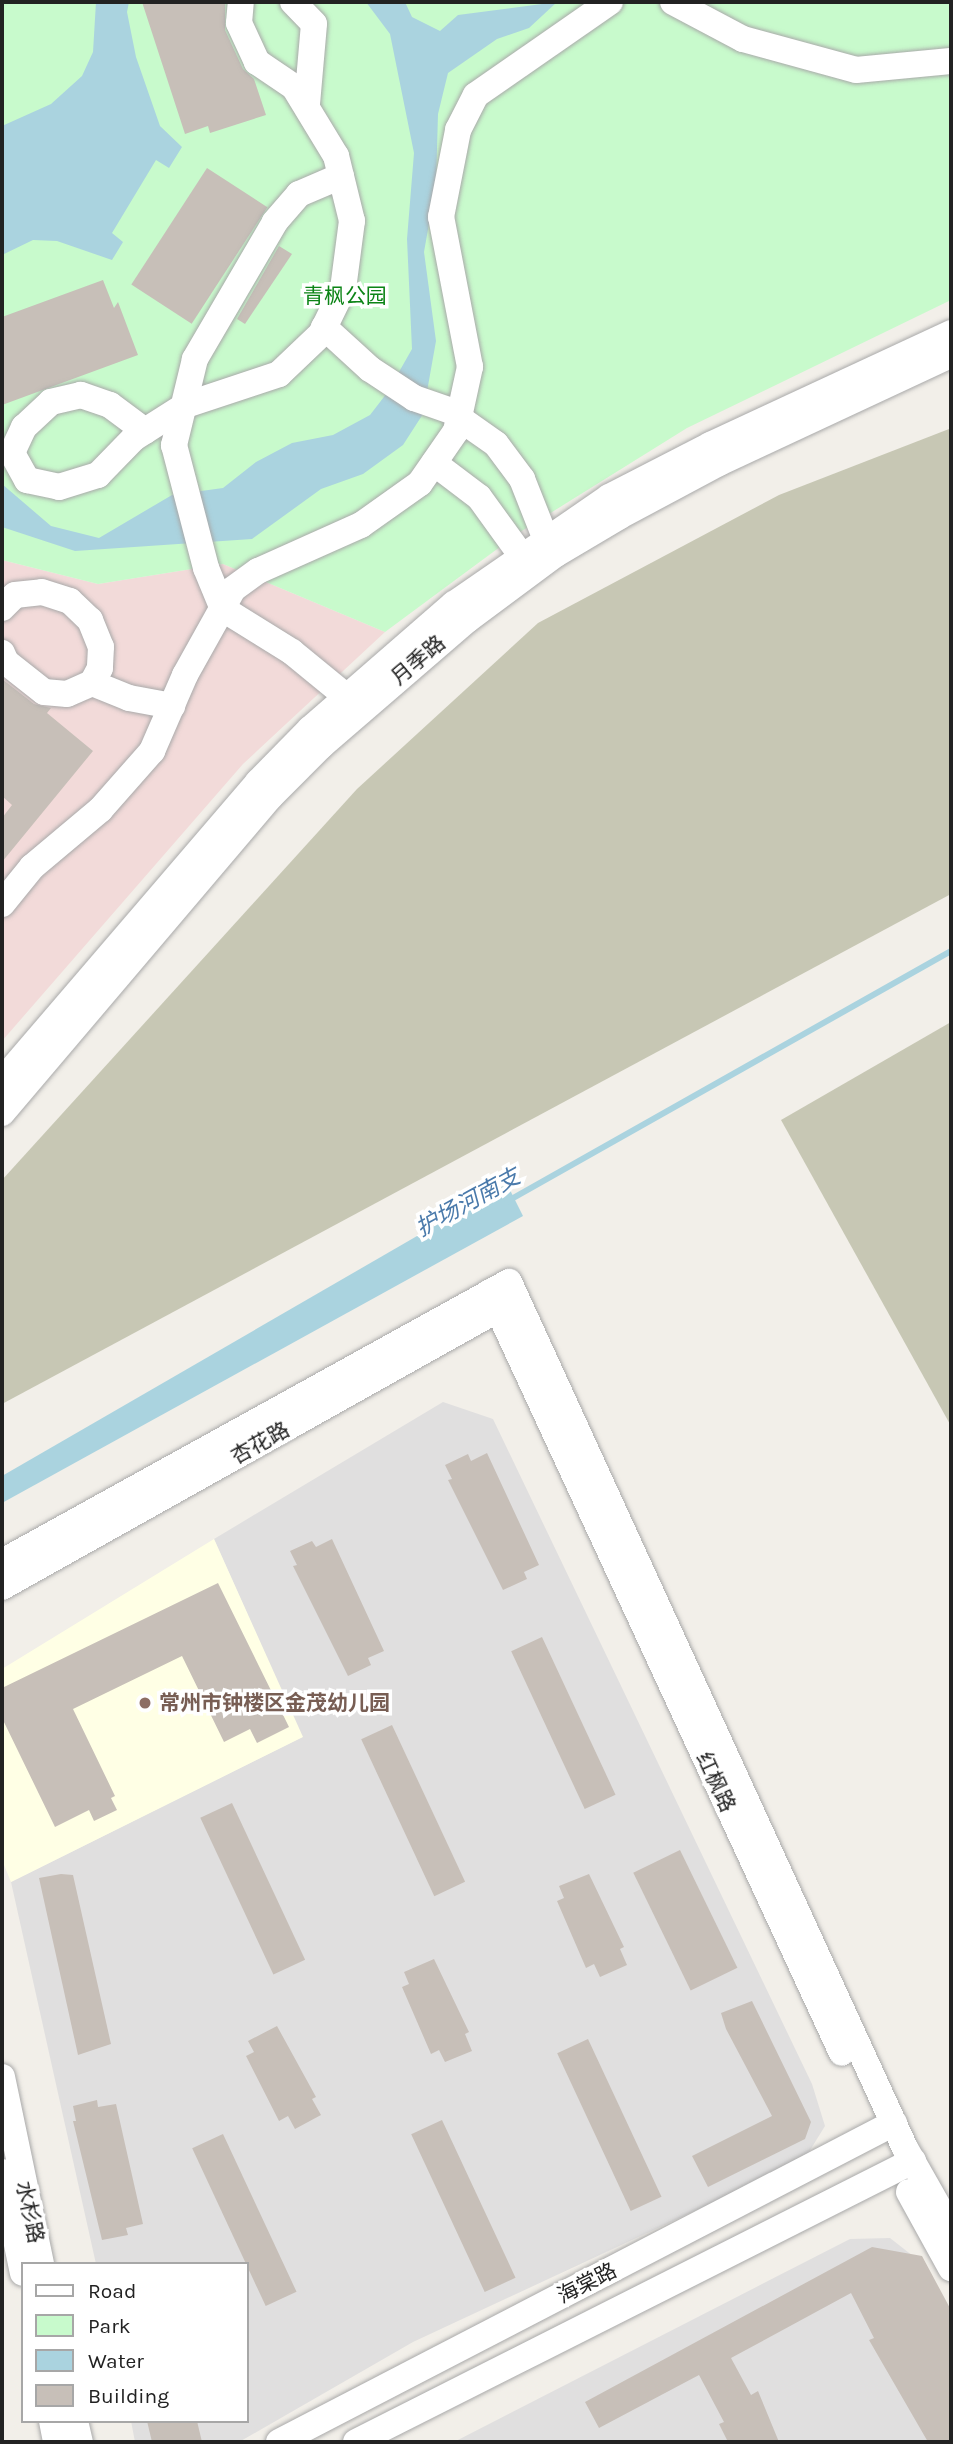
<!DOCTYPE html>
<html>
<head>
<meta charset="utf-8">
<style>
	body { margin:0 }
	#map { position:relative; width:953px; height:2444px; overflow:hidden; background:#f2efe9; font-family:Karla,"Noto Sans SC",sans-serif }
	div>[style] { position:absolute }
	.residential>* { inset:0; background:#e0dfdf }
	.commercial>* { inset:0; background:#f2dad9 }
	.education>* { inset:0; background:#ffffe5 }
	.construction>* { inset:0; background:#c7c7b4 }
	.park>* { inset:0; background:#c8facc }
	.water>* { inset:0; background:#aad3df }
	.stream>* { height:6px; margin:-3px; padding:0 3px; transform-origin:3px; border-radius:3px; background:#aad3df }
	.building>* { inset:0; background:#c7bfb8; transform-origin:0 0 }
	.roads { filter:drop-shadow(0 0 2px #a9a9a9) drop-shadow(0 0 2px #a9a9a9) }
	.minor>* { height:26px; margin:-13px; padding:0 13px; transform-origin:13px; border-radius:13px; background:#fff }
	.dots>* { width:19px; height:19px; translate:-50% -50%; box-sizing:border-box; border:4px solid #fff; border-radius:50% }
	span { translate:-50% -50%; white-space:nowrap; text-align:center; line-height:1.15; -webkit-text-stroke:7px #fff; paint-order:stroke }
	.park-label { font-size:21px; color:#0c8416 }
	.street-label { font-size:21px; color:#222 }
	.education-label { font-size:21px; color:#785e54; font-weight:700 }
	.left { translate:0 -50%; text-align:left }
	.water-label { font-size:23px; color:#4a7aab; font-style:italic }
	.frame { position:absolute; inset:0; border:4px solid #222; pointer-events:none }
	.legend { position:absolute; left:21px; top:2262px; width:228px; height:161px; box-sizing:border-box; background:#fff; border:2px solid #a7a7a7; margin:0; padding:9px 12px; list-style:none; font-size:21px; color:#222 }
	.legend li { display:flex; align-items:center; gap:14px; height:35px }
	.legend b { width:35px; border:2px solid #a7a7a7 }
</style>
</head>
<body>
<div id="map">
	<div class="residential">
		<i style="clip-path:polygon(443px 1402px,493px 1419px,812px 2084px,825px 2126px,804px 2160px,413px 2342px,239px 2442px,135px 2442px,131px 2421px,247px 2421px,247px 2264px,96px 2264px,11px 1882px,302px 1737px,214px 1539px)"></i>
		<i style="clip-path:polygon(890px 2238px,927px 2267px,951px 2312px,951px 2442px,454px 2442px,850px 2239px)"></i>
	</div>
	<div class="commercial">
		<i style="clip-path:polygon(2px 560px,98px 584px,223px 564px,385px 632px,243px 764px,2px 1041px)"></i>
	</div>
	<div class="education">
		<i style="clip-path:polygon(214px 1539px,303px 1737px,11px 1882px,2px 1860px,2px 1669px)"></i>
	</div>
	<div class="construction">
		<i style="clip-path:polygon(949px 429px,951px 894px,2px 1404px,2px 1180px,357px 789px,538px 623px,779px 495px)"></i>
		<i style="clip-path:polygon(951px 1022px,951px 1426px,781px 1120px)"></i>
	</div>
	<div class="park">
		<i style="clip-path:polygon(2px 2px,951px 2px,951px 300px,687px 428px,520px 532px,385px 632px,223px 564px,98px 584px,2px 560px)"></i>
	</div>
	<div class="water">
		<i style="clip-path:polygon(96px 2px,129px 2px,127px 12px,136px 57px,160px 126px,182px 147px,169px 168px,156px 160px,112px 233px,123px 242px,112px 260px,57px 241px,33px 240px,2px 255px,2px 126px,51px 104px,82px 76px,93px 52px)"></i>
		<i style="clip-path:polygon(366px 2px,405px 2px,412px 17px,440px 31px,458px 15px,557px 2px,529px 28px,497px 39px,448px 73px,438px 114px,436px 184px,424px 252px,436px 341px,423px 414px,403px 445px,363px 474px,321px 489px,252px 539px,75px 551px,2px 527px,2px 484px,51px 526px,99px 538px,172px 495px,223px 488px,256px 462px,292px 443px,333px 435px,370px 415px,387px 393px,412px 349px,407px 239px,414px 153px,390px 34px)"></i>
		<i style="clip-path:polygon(507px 1184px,523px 1216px,2px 1503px,2px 1476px)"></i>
	</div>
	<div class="stream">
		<i style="left:508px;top:1201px;width:509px;rotate:-29.44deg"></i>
	</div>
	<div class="building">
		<i style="clip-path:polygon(142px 2px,225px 2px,225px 30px,243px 69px,254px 79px,266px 115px,210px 133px,208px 126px,185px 134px)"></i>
		<i style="left:207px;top:168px;width:72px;height:139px;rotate:33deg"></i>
		<i style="clip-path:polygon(279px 246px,292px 254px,245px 324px,237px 319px)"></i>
		<i style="clip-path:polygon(103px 280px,114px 308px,118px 302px,138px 355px,2px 405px,2px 317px)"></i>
		<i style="clip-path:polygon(2px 679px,34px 704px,51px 708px,47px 713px,93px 751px,2px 862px,2px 818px,12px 805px,2px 796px)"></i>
		<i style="clip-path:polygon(487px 1453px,539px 1565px,524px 1572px,527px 1579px,503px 1590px,448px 1480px,452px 1479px,445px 1465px,468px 1454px,471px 1461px)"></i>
		<i style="clip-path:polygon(332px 1539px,384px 1651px,368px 1658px,371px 1665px,348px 1676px,293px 1566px,297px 1565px,290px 1551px,312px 1541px,316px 1547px)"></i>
		<i style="clip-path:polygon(218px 1583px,289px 1727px,257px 1743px,250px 1729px,224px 1742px,182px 1656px,73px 1709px,115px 1796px,111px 1798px,117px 1810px,94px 1821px,89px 1810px,55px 1827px,2px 1718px,2px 1688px)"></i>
		<i style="left:542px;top:1637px;width:174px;height:34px;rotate:65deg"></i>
		<i style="left:392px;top:1725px;width:173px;height:34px;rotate:65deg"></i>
		<i style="left:232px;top:1803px;width:173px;height:35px;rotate:65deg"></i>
		<i style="left:680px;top:1850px;width:131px;height:52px;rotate:64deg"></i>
		<i style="clip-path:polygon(61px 1874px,73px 1875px,111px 2044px,78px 2055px,39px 1878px)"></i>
		<i style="clip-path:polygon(589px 1874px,624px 1947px,620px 1949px,627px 1965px,600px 1977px,594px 1964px,586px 1968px,557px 1901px,564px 1898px,559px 1886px)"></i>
		<i style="clip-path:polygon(434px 1959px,469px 2032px,465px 2034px,472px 2051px,445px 2062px,439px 2050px,431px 2054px,402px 1987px,409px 1984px,404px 1972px)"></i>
		<i style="clip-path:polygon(752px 2001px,811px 2122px,805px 2139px,708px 2187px,692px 2156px,772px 2116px,726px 2029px,721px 2013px)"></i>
		<i style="clip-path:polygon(277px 2026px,316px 2097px,312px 2099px,321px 2115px,295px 2129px,288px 2116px,279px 2121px,246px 2056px,254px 2052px,248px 2041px)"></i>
		<i style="left:588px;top:2039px;width:174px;height:34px;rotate:65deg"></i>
		<i style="clip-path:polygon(97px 2100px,98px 2107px,116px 2104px,143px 2224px,126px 2228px,128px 2235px,102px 2240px,73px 2121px,76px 2121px,73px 2106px)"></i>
		<i style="left:442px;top:2120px;width:174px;height:34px;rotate:65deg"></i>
		<i style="left:223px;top:2134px;width:174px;height:34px;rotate:65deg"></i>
		<i style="clip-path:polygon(872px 2247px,922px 2256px,951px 2310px,951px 2442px,928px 2442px,869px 2340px,874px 2338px,851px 2293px,731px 2358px,751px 2395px,758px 2391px,779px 2442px,728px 2442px,719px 2424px,724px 2422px,699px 2375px,599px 2428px,585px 2402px)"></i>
		<i style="clip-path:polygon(147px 2421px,197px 2421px,202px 2442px,152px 2442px)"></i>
	</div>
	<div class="roads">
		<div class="minor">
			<i style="left:293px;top:2px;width:30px;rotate:46deg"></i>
			<i style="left:314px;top:24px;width:80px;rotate:95deg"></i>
			<i style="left:673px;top:2px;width:79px;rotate:27.9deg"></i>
			<i style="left:743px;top:39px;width:117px;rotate:15.3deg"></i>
			<i style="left:856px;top:70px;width:95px;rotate:-5.4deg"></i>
			<i style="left:341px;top:176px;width:46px;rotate:156.8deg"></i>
			<i style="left:299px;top:194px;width:37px;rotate:131deg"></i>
			<i style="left:275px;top:222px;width:159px;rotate:120.3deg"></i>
			<i style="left:195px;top:359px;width:89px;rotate:103.7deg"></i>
			<i style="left:174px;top:445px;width:127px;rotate:75.4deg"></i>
			<i style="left:206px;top:568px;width:44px;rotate:67.5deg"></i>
			<i style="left:223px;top:609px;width:81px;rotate:31.9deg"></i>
			<i style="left:292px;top:652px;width:71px;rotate:39.3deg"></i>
			<i style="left:324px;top:327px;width:62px;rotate:42.4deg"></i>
			<i style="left:370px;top:369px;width:53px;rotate:33.4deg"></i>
			<i style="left:414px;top:398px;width:49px;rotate:19.2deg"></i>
			<i style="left:459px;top:418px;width:45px;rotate:35.1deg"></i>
			<i style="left:496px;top:444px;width:44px;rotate:53.4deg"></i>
			<i style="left:522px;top:479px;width:62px;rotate:68.4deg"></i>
			<i style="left:145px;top:431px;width:44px;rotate:-143.4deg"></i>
			<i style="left:110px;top:405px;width:31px;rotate:-161deg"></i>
			<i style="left:81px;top:395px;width:31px;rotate:167deg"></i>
			<i style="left:51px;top:402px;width:37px;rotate:137deg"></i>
			<i style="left:24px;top:427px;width:29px;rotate:115deg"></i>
			<i style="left:12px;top:453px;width:31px;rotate:61deg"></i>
			<i style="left:27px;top:480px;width:33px;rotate:12deg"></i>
			<i style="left:59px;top:487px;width:41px;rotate:-17.1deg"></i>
			<i style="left:98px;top:475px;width:52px;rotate:-45.8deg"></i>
			<i style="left:134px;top:438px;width:62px;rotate:-32.4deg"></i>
			<i style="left:186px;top:405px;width:98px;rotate:-18.4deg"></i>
			<i style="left:279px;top:374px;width:58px;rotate:-43.6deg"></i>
			<i style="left:321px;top:334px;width:50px;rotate:-63.9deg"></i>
			<i style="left:343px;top:289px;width:69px;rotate:-82.5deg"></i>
			<i style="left:352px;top:221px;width:67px;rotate:-103.8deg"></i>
			<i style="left:336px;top:156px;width:81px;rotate:-121.3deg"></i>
			<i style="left:294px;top:87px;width:45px;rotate:-146deg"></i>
			<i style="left:257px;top:62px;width:43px;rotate:-114.8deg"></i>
			<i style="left:239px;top:23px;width:21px;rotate:-85deg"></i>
			<i style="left:434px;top:463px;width:56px;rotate:37.1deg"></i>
			<i style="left:479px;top:497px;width:72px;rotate:54.1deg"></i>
			<i style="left:2px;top:608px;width:18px;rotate:-45deg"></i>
			<i style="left:15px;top:595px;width:27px;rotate:-6deg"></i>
			<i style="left:42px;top:592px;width:29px;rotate:18deg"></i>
			<i style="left:70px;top:601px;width:28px;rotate:44deg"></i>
			<i style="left:90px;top:620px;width:29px;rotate:68deg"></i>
			<i style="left:101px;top:647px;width:21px;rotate:93deg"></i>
			<i style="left:100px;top:668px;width:17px;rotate:118deg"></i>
			<i style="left:92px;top:683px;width:27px;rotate:156deg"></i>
			<i style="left:67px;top:694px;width:23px;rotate:-175deg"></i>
			<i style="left:44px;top:692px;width:48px;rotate:-141.7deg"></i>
			<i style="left:6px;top:662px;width:10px;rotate:-114deg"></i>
			<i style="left:92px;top:683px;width:40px;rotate:22deg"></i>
			<i style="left:129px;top:698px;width:44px;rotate:10.5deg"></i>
			<i style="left:2px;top:904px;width:48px;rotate:-51deg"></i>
			<i style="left:32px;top:867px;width:89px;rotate:-40deg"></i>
			<i style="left:100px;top:810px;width:79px;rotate:-48.6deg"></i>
			<i style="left:152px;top:751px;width:83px;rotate:-66.5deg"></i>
			<i style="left:185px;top:675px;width:98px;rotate:-60.8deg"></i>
			<i style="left:233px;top:589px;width:31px;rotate:-36deg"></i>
			<i style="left:258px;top:571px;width:113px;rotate:-24.1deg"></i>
			<i style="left:361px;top:525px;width:72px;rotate:-35.4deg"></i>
			<i style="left:420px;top:483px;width:63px;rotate:-55.3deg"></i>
			<i style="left:456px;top:431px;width:66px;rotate:-77.7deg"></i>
			<i style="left:470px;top:367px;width:153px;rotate:-100.9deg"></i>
			<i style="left:441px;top:217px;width:89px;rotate:-78.9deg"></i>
			<i style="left:458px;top:130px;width:39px;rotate:-63deg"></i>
			<i style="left:476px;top:95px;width:163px;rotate:-34.8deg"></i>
			<i style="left:2px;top:1081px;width:394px;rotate:-49.4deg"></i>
			<i style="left:258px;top:782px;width:74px;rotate:-45.5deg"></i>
			<i style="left:310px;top:729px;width:191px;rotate:-41deg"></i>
			<i style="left:454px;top:604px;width:188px;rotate:-34.6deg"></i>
			<i style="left:609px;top:497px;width:114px;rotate:-27.2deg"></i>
			<i style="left:710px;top:445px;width:266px;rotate:-24.9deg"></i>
			<i style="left:2px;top:1113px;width:416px;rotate:-49.7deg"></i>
			<i style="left:271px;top:796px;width:71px;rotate:-45deg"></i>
			<i style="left:321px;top:746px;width:193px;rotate:-40.8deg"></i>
			<i style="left:467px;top:620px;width:111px;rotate:-36.6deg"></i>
			<i style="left:556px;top:554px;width:74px;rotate:-30.7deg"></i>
			<i style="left:620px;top:516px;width:112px;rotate:-28.2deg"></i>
			<i style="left:719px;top:463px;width:256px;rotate:-25deg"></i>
			<i style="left:490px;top:1292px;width:838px;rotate:65.18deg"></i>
			<i style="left:2px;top:1562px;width:579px;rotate:-28.91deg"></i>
			<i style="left:509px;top:1282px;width:952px;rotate:65.43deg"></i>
			<i style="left:905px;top:2148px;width:93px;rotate:60.4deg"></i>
			<i style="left:2px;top:1587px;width:586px;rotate:-29.24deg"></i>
			<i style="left:2px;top:2077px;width:191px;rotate:78.2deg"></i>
			<i style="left:2px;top:2172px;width:103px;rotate:78.3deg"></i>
			<i style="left:909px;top:2192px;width:87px;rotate:61.1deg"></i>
			<i style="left:52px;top:2421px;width:21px;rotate:79deg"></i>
			<i style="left:75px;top:2421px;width:22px;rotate:77deg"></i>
			<i style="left:279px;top:2442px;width:693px;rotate:-27.42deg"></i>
			<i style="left:356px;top:2442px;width:624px;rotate:-26.77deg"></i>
		</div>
	</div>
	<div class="dots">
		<i style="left:145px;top:1703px;background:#8d6e63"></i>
	</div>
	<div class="park-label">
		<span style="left:345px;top:296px">青枫公园</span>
	</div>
	<div class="street-label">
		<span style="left:418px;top:660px;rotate:-40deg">月季路</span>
		<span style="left:260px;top:1443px;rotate:-29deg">杏花路</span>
		<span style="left:716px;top:1782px;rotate:65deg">红枫路</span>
		<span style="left:30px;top:2212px;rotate:78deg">水杉路</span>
		<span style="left:587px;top:2283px;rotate:-27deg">海棠路</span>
	</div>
	<div class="education-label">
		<span class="left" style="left:159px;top:1703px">常州市钟楼区金茂幼儿园</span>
	</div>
	<div class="water-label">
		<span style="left:468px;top:1203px;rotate:-29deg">护场河南支</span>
	</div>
	<div class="frame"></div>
	<ul class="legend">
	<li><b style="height:9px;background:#fff"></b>Road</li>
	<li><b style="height:19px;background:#c8facc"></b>Park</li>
	<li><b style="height:19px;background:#aad3df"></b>Water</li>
	<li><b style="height:19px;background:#c7bfb8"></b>Building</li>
	</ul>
</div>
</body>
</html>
